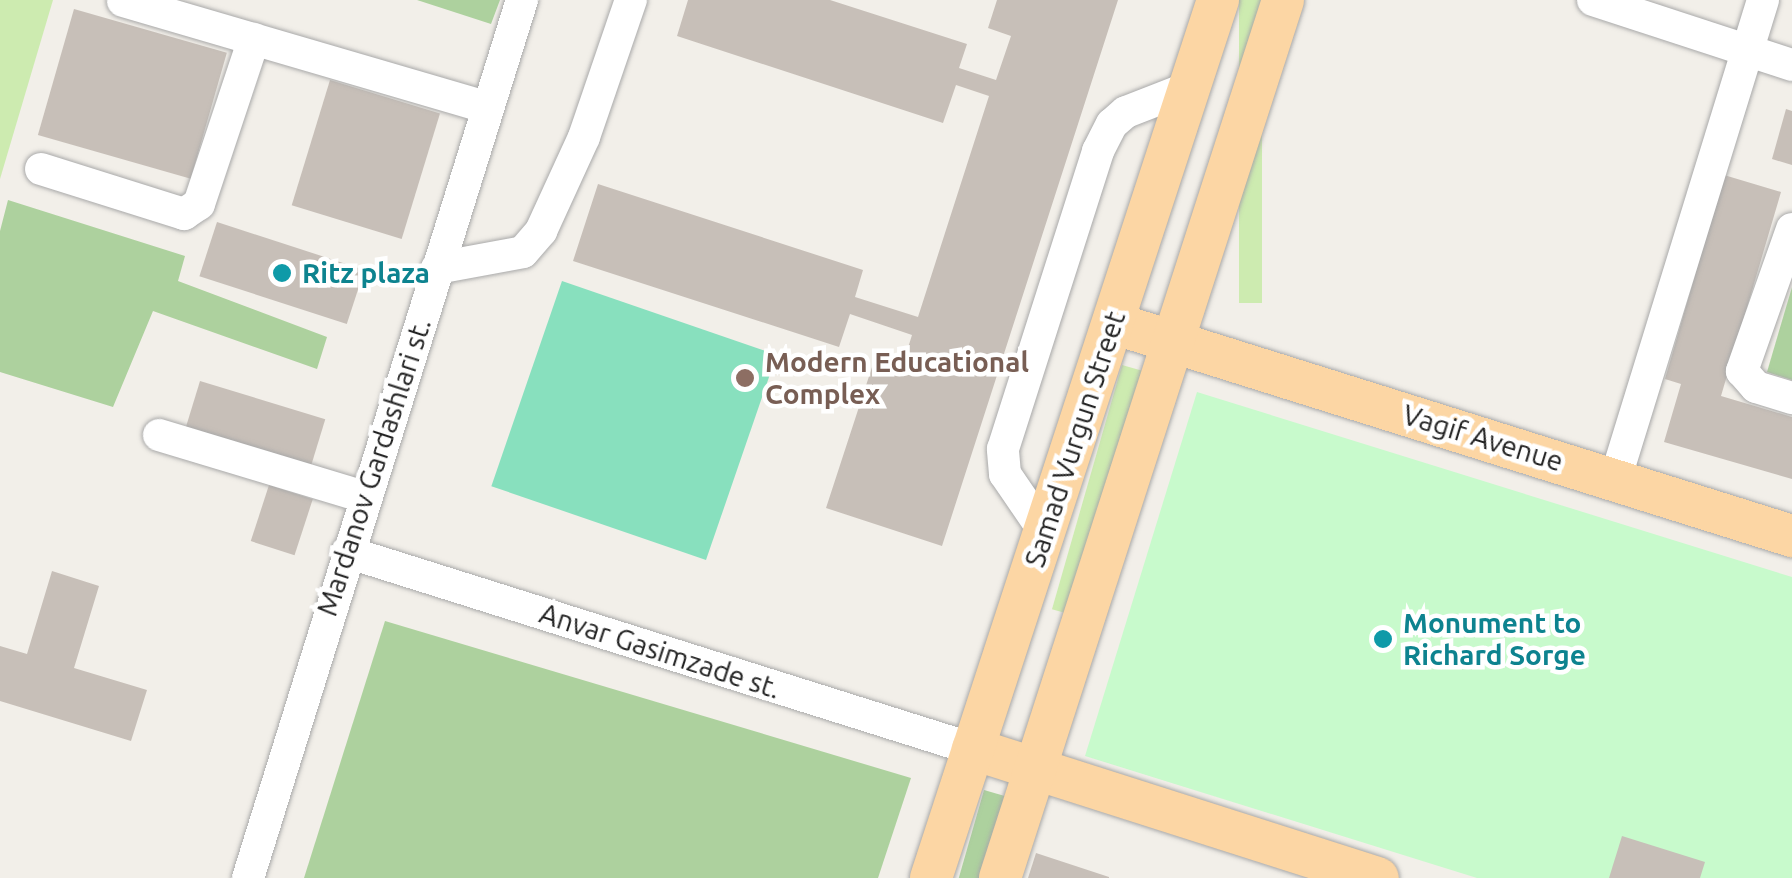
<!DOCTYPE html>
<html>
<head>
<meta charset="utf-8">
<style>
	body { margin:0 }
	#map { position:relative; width:1792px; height:878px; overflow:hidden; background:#f2efe9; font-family:Ubuntu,sans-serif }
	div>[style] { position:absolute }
	.grass>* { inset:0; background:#cdebb0; transform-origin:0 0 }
	.forest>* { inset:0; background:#add19e; transform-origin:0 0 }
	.park>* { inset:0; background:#c8facc }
	.pitch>* { inset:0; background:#88e0be; transform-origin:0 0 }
	.building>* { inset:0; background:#c7bfb8; transform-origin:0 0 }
	.roads { filter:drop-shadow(0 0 2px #a9a9a9) drop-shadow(0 0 2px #a9a9a9) }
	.minor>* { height:32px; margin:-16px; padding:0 16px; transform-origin:16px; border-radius:16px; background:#fff }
	.major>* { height:42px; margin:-21px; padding:0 21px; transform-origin:21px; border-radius:21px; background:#fcd6a4 }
	.dots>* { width:28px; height:28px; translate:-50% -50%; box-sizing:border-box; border:5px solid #fff; border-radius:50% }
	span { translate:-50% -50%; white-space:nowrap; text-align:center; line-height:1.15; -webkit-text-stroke:9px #fff; paint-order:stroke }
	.culture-label { font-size:28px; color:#0d838f; font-weight:700 }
	.left { translate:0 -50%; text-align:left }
	.education-label { font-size:28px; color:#785e54; font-weight:700 }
	.street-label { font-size:28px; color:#222 }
</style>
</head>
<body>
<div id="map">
	<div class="grass">
		<i style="clip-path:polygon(0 0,53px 0,0 179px)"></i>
		<i style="left:1239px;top:0;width:23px;height:303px"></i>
		<i style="left:1122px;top:365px;width:22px;height:254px;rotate:16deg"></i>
	</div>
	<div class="forest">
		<i style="clip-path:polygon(417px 0,500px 0,491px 24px)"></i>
		<i style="clip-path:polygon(8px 200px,185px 256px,178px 281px,327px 337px,317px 369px,153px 311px,113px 407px,0 372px,0 231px)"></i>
		<i style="clip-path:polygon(1792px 287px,1792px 380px,1767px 372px)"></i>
		<i style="clip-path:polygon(385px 621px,911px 778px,878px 878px,304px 878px)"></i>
		<i style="left:984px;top:790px;width:26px;height:92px;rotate:16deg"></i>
	</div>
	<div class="park">
		<i style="clip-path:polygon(1197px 392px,1792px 577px,1792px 878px,1477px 878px,1085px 756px)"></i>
	</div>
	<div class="pitch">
		<i style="left:562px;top:281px;width:227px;height:217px;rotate:19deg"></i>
	</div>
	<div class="building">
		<i style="clip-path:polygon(688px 0,830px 0,967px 44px,959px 68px,996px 80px,1011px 36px,988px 28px,997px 0,1118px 0,942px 546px,826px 508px,873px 364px,900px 373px,912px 335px,850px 314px,839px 347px,573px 261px,598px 184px,863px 270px,855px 297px,918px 317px,989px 96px,956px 85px,943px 123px,677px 36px)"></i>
		<i style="left:74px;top:9px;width:159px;height:131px;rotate:16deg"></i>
		<i style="left:330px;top:80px;width:115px;height:131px;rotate:17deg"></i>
		<i style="clip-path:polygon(1786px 109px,1792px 111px,1792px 165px,1772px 159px)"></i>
		<i style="clip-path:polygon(1724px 175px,1781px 192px,1721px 396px,1792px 417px,1792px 479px,1664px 442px,1681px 384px,1665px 379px)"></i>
		<i style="left:217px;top:222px;width:155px;height:57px;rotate:18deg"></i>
		<i style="left:200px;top:381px;width:131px;height:51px;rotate:17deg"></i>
		<i style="left:269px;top:485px;width:46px;height:59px;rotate:18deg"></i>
		<i style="clip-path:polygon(52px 571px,99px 586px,74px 668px,147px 690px,131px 741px,0 701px,0 646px,27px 654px)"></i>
		<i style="clip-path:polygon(1622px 836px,1705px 862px,1700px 878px,1609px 878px)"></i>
		<i style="clip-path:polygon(1036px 853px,1109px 877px,1109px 878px,1028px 878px)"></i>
	</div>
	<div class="roads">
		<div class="minor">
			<i style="left:1593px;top:0;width:209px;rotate:18.1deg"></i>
			<i style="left:123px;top:1px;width:380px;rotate:16.3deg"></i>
			<i style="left:41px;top:169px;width:150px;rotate:17.5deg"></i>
			<i style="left:184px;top:214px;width:18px;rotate:-34deg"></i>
			<i style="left:199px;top:204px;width:174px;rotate:-71.6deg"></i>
			<i style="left:1792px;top:229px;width:151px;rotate:109.4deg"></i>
			<i style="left:1742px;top:371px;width:21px;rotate:49deg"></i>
			<i style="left:1756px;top:387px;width:38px;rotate:17deg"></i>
			<i style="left:437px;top:268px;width:87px;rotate:-10.5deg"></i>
			<i style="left:523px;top:252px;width:28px;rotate:-49deg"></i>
			<i style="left:541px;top:231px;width:103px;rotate:-65.4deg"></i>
			<i style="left:584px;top:137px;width:145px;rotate:-71.1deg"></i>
			<i style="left:159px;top:435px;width:215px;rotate:16.8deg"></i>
			<i style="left:1615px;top:480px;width:502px;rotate:-72.86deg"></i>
			<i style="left:1044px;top:531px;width:69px;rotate:-124.4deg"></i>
			<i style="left:1005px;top:474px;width:25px;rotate:-95deg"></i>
			<i style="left:1003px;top:449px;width:313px;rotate:-72.3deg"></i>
			<i style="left:1098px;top:151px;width:30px;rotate:-63deg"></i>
			<i style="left:1112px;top:124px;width:18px;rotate:-41deg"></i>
			<i style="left:1126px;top:112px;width:69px;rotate:-21.3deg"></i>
			<i style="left:347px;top:552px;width:656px;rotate:17.47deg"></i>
			<i style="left:248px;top:878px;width:920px;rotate:-72.67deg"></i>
		</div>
		<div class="major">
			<i style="left:1113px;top:323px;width:712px;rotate:17.42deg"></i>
			<i style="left:973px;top:749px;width:425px;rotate:17.7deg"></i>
			<i style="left:931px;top:878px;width:924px;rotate:-71.9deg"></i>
			<i style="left:1000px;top:878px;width:922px;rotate:-72.13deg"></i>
		</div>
	</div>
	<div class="dots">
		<i style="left:282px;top:273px;background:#0f9aa8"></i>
		<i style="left:745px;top:378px;background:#8d6e63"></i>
		<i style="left:1383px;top:639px;background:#0f9aa8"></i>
	</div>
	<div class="culture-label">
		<span class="left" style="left:302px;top:273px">Ritz plaza</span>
		<span class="left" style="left:1403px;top:639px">Monument to<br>Richard Sorge</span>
	</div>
	<div class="education-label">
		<span class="left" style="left:765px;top:378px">Modern Educational<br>Complex</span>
	</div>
	<div class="street-label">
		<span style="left:1483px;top:438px;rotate:17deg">Vagif Avenue</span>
		<span style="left:1075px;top:439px;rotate:-72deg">Samad Vurgun Street</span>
		<span style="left:374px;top:467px;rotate:-72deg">Mardanov Gardashlari st.</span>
		<span style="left:660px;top:651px;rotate:18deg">Anvar Gasimzade st.</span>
	</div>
</div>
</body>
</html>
